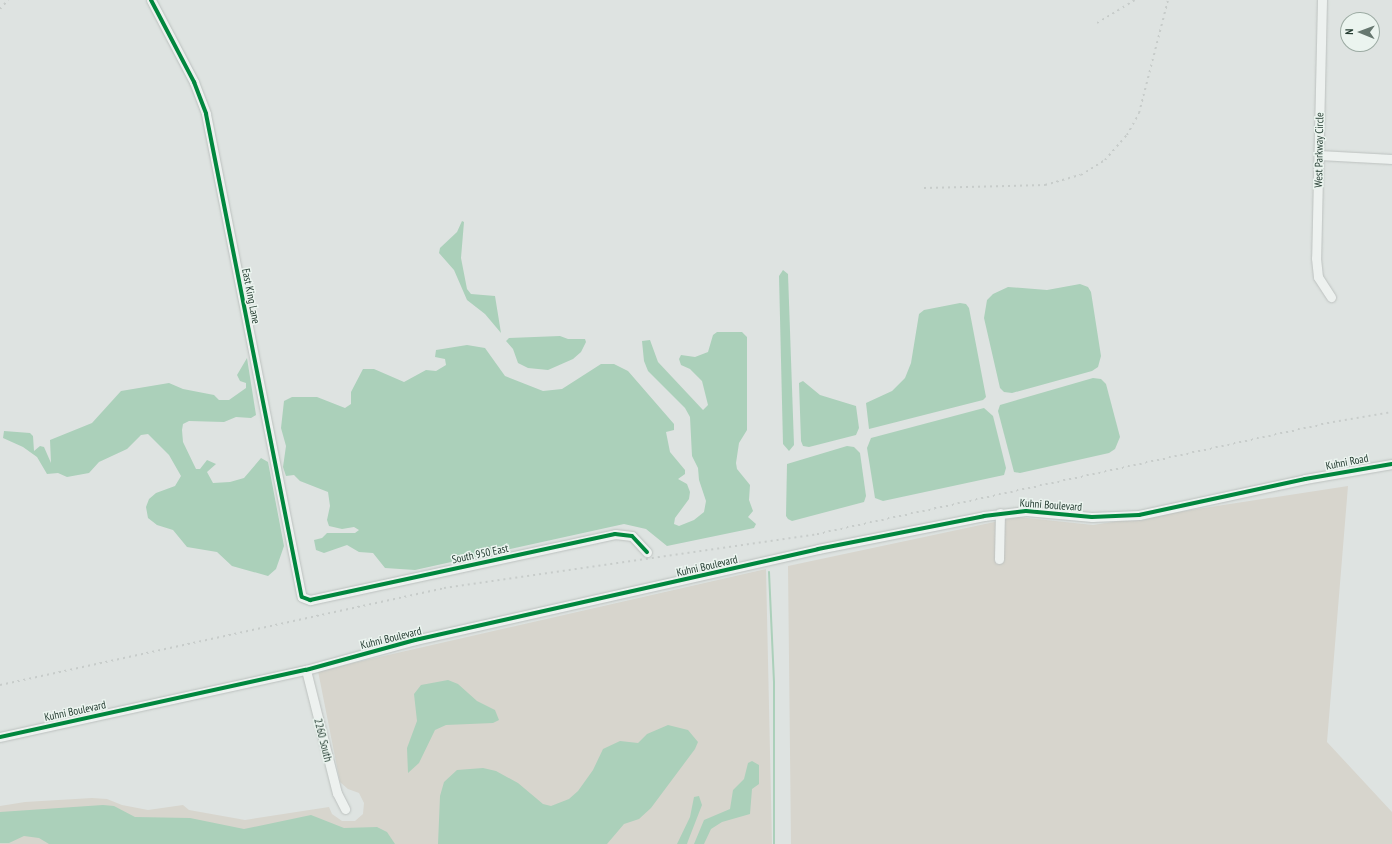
<!DOCTYPE html>
<html>
<head>
<meta charset="utf-8">
<style>
	body { margin:0 }
	#map { position:relative; width:1392px; height:844px; overflow:hidden; background:#dee3e1; font-family:"PT Sans Narrow",sans-serif }
	div>[style] { position:absolute }
	.green>* { inset:0; background:#d7d5cd }
	.water>* { inset:0; background:#abd0ba }
	.stream>* { height:2px; margin:-1px; padding:0 1px; transform-origin:1px; border-radius:1px; background:#abd0ba }
	.roads { filter:drop-shadow(0 0 1px #bcc1bf) drop-shadow(0 0 1px #bcc1bf) }
	.minor>* { height:9px; margin:-4.5px; padding:0 4.5px; transform-origin:4.5px; border-radius:4.5px; background:#edf1ef }
	.rail>* { height:2px; margin-top:-1px; transform-origin:0; background:repeating-linear-gradient(90deg,#c7ccca 0 2px,transparent 0 6px) }
	.cycleway>* { height:4px; margin:-2px; padding:0 2px; transform-origin:2px; border-radius:2px; background:#00873e }
	span { translate:-50% -50%; white-space:nowrap; text-align:center; line-height:1.15; -webkit-text-stroke:3px #ebf4ef; paint-order:stroke }
	.street-label { font-size:11px; color:#253d32 }
	.north { position:absolute; left:1340px; top:12px; width:40px; height:40px; box-sizing:border-box; background:#ebf4ef; border:1px solid #9caba3; border-radius:50%; rotate:271deg; font-size:11px; font-weight:700; line-height:16px; text-align:center; color:#253d32 }
	.north::after { content:''; display:block; margin:auto; width:14px; height:18px; background:#66776f; clip-path:polygon(50% 0,100% 100%,50% 72%,0 100%) }
</style>
</head>
<body>
<div id="map">
	<div class="green">
		<i style="clip-path:polygon(1348px 486px,1327px 742px,1392px 812px,1392px 844px,791px 844px,788px 566px,1018px 517px,1093px 525px)"></i>
		<i style="clip-path:polygon(766px 569px,772px 844px,0 844px,0 806px,25px 802px,92px 798px,107px 799px,122px 805px,148px 810px,183px 805px,189px 810px,245px 820px,329px 807px,332px 814px,342px 821px,355px 821px,363px 814px,364px 803px,359px 793px,348px 789px,340px 782px,318px 671px)"></i>
	</div>
	<div class="water">
		<i style="clip-path:polygon(462px 221px,464px 222px,461px 258px,467px 289px,471px 294px,495px 296px,501px 333px,485px 314px,467px 300px,454px 270px,439px 253px,440px 248px,457px 232px)"></i>
		<i style="clip-path:polygon(783px 270px,788px 274px,794px 445px,789px 451px,783px 444px,779px 276px)"></i>
		<i style="clip-path:polygon(1080px 284px,1088px 287px,1091px 292px,1101px 356px,1098px 367px,1092px 371px,1012px 393px,1004px 392px,1000px 388px,984px 318px,987px 300px,993px 294px,1008px 287px,1047px 290px)"></i>
		<i style="clip-path:polygon(960px 303px,966px 304px,969px 308px,986px 397px,983px 400px,869px 429px,866px 403px,892px 391px,905px 378px,911px 363px,919px 314px,924px 310px)"></i>
		<i style="clip-path:polygon(717px 332px,742px 332px,747px 337px,747px 430px,739px 443px,736px 463px,737px 469px,750px 485px,749px 500px,753px 511px,748px 517px,756px 524px,754px 528px,667px 546px,646px 529px,624px 524px,415px 570px,385px 568px,373px 553px,359px 552px,347px 545px,324px 553px,316px 550px,314px 540px,322px 538px,327px 533px,355px 533px,359px 530px,354px 527px,342px 529px,329px 526px,327px 520px,330px 506px,328px 492px,300px 481px,294px 475px,286px 476px,283px 467px,286px 446px,281px 428px,284px 401px,292px 397px,317px 397px,345px 408px,351px 404px,351px 392px,363px 369px,374px 369px,404px 382px,426px 370px,436px 371px,446px 365px,445px 359px,435px 357px,436px 350px,467px 345px,485px 348px,505px 376px,543px 391px,562px 389px,601px 364px,614px 364px,628px 371px,674px 424px,674px 430px,666px 432px,670px 452px,685px 470px,685px 474px,678px 479px,687px 484px,690px 492px,689px 499px,675px 518px,674px 524px,679px 526px,694px 520px,704px 512px,706px 501px,699px 480px,698px 468px,692px 456px,690px 417px,685px 408px,648px 371px,644px 361px,642px 341px,650px 340px,658px 362px,703px 410px,708px 405px,702px 381px,690px 369px,681px 365px,679px 359px,681px 355px,695px 357px,708px 352px,713px 335px)"></i>
		<i style="clip-path:polygon(560px 336px,568px 339px,585px 339px,586px 342px,581px 352px,573px 359px,548px 370px,528px 368px,518px 363px,513px 349px,506px 341px,509px 338px)"></i>
		<i style="clip-path:polygon(247px 358px,256px 415px,251px 418px,236px 417px,224px 422px,189px 421px,183px 424px,182px 430px,183px 442px,196px 469px,200px 469px,207px 460px,216px 464px,207px 472px,213px 483px,230px 482px,244px 478px,261px 458px,268px 462px,284px 546px,276px 569px,268px 576px,232px 566px,217px 552px,187px 547px,173px 530px,157px 525px,148px 518px,146px 507px,149px 499px,156px 493px,175px 486px,181px 476px,169px 455px,148px 434px,141px 435px,127px 449px,99px 462px,89px 473px,67px 477px,58px 473px,47px 474px,37px 457px,23px 447px,3px 438px,4px 431px,30px 433px,33px 436px,34px 451px,40px 446px,44px 447px,51px 463px,50px 440px,92px 423px,121px 391px,169px 383px,183px 389px,214px 395px,219px 400px,229px 400px,246px 388px,246px 383px,240px 381px,237px 375px)"></i>
		<i style="clip-path:polygon(1093px 378px,1101px 379px,1106px 384px,1120px 437px,1115px 449px,1109px 453px,1020px 473px,1014px 472px,998px 411px,1000px 405px)"></i>
		<i style="clip-path:polygon(803px 381px,820px 395px,856px 406px,859px 428px,856px 435px,809px 447px,803px 446px,801px 441px,799px 383px)"></i>
		<i style="clip-path:polygon(984px 408px,993px 416px,1006px 468px,1004px 475px,883px 501px,875px 498px,867px 448px,871px 438px)"></i>
		<i style="clip-path:polygon(847px 446px,854px 447px,860px 453px,866px 496px,864px 502px,792px 521px,788px 519px,786px 516px,787px 464px)"></i>
		<i style="clip-path:polygon(448px 680px,458px 684px,477px 701px,495px 710px,499px 720px,493px 723px,446px 725px,435px 730px,419px 763px,408px 773px,407px 748px,417px 721px,414px 694px,421px 685px)"></i>
		<i style="clip-path:polygon(668px 725px,688px 730px,698px 742px,695px 749px,651px 808px,639px 819px,624px 824px,607px 844px,438px 844px,440px 796px,444px 782px,457px 770px,483px 768px,496px 771px,518px 783px,543px 804px,551px 806px,569px 799px,578px 791px,593px 770px,603px 749px,620px 741px,638px 743px,647px 734px)"></i>
		<i style="clip-path:polygon(752px 761px,759px 765px,759px 784px,752px 789px,750px 814px,722px 822px,711px 829px,704px 844px,694px 844px,704px 820px,730px 809px,733px 790px,744px 779px,748px 763px)"></i>
		<i style="clip-path:polygon(699px 796px,702px 805px,688px 841px,687px 844px,677px 844px,690px 817px,694px 797px)"></i>
		<i style="clip-path:polygon(103px 805px,114px 806px,135px 817px,190px 818px,244px 829px,311px 815px,344px 828px,377px 827px,387px 832px,395px 844px,49px 844px,39px 838px,24px 836px,9px 843px,0 843px,0 812px)"></i>
	</div>
	<div class="stream">
		<i style="left:769px;top:572px;width:110px;rotate:87.4deg"></i>
		<i style="left:774px;top:682px;width:162px;rotate:90deg"></i>
	</div>
	<div class="roads">
		<div class="minor">
			<i style="left:151px;top:0;width:93px;rotate:62.3deg"></i>
			<i style="left:194px;top:82px;width:34px;rotate:69deg"></i>
			<i style="left:206px;top:114px;width:492px;rotate:78.8deg"></i>
			<i style="left:302px;top:597px;width:9px;rotate:21deg"></i>
			<i style="left:310px;top:600px;width:312px;rotate:-12.2deg"></i>
			<i style="left:615px;top:534px;width:17px;rotate:7deg"></i>
			<i style="left:632px;top:536px;width:22px;rotate:47deg"></i>
			<i style="left:1322px;top:0;width:258px;rotate:91.3deg"></i>
			<i style="left:1316px;top:258px;width:19px;rotate:84deg"></i>
			<i style="left:1318px;top:277px;width:24px;rotate:57deg"></i>
			<i style="left:1319px;top:155px;width:73px;rotate:3.1deg"></i>
			<i style="left:999px;top:559px;width:46px;rotate:-88.8deg"></i>
			<i style="left:306px;top:670px;width:127px;rotate:75.9deg"></i>
			<i style="left:337px;top:793px;width:18px;rotate:63deg"></i>
			<i style="left:0;top:737px;width:313px;rotate:-12.4deg"></i>
			<i style="left:306px;top:670px;width:113px;rotate:-15.4deg"></i>
			<i style="left:415px;top:640px;width:413px;rotate:-12.7deg"></i>
			<i style="left:818px;top:549px;width:169px;rotate:-11.2deg"></i>
			<i style="left:984px;top:516px;width:42px;rotate:-6.8deg"></i>
			<i style="left:1026px;top:511px;width:66px;rotate:5.2deg"></i>
			<i style="left:1092px;top:517px;width:47px;rotate:-2.4deg"></i>
			<i style="left:1139px;top:515px;width:170px;rotate:-12.2deg"></i>
			<i style="left:1305px;top:479px;width:88px;rotate:-9.8deg"></i>
		</div>
	</div>
	<div class="rail">
		<i style="left:0;top:9px;width:12px;rotate:-48deg"></i>
		<i style="left:1097px;top:23px;width:44px;rotate:-31.2deg"></i>
		<i style="left:924px;top:188px;width:121px;rotate:-1.4deg"></i>
		<i style="left:1045px;top:185px;width:37px;rotate:-16deg"></i>
		<i style="left:1081px;top:175px;width:28px;rotate:-32deg"></i>
		<i style="left:1105px;top:160px;width:33px;rotate:-49deg"></i>
		<i style="left:1127px;top:135px;width:25px;rotate:-61deg"></i>
		<i style="left:1139px;top:113px;width:117px;rotate:-75.6deg"></i>
		<i style="left:0;top:685px;width:454px;rotate:-12.3deg"></i>
		<i style="left:444px;top:588px;width:377px;rotate:-8.2deg"></i>
		<i style="left:817px;top:534px;width:528px;rotate:-12.25deg"></i>
		<i style="left:1333px;top:422px;width:60px;rotate:-9.6deg"></i>
	</div>
	<div class="cycleway">
		<i style="left:151px;top:0;width:93px;rotate:62.3deg"></i>
		<i style="left:194px;top:82px;width:34px;rotate:69deg"></i>
		<i style="left:206px;top:114px;width:492px;rotate:78.8deg"></i>
		<i style="left:302px;top:597px;width:9px;rotate:21deg"></i>
		<i style="left:310px;top:600px;width:312px;rotate:-12.2deg"></i>
		<i style="left:615px;top:534px;width:17px;rotate:7deg"></i>
		<i style="left:632px;top:536px;width:22px;rotate:47deg"></i>
		<i style="left:0;top:737px;width:313px;rotate:-12.4deg"></i>
		<i style="left:306px;top:670px;width:113px;rotate:-15.4deg"></i>
		<i style="left:415px;top:640px;width:413px;rotate:-12.7deg"></i>
		<i style="left:818px;top:549px;width:169px;rotate:-11.2deg"></i>
		<i style="left:984px;top:516px;width:42px;rotate:-6.8deg"></i>
		<i style="left:1026px;top:511px;width:66px;rotate:5.2deg"></i>
		<i style="left:1092px;top:517px;width:47px;rotate:-2.4deg"></i>
		<i style="left:1139px;top:515px;width:170px;rotate:-12.2deg"></i>
		<i style="left:1305px;top:479px;width:88px;rotate:-9.8deg"></i>
	</div>
	<div class="street-label">
		<span style="left:1319px;top:150px;rotate:-89deg">West Parkway Circle</span>
		<span style="left:251px;top:296px;rotate:79deg">East King Lane</span>
		<span style="left:1347px;top:462px;rotate:-11deg">Kuhni Road</span>
		<span style="left:1051px;top:505px;rotate:4deg">Kuhni Boulevard</span>
		<span style="left:480px;top:554px;rotate:-12deg">South 950 East</span>
		<span style="left:707px;top:566px;rotate:-13deg">Kuhni Boulevard</span>
		<span style="left:391px;top:638px;rotate:-14deg">Kuhni Boulevard</span>
		<span style="left:75px;top:711px;rotate:-12deg">Kuhni Boulevard</span>
		<span style="left:323px;top:740px;rotate:76deg">2260 South</span>
	</div>
	<div class="north">N</div>
</div>
</body>
</html>
